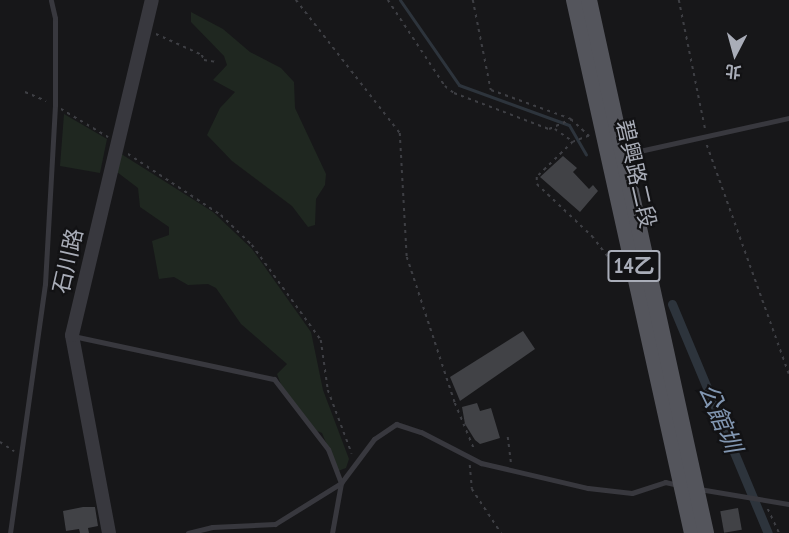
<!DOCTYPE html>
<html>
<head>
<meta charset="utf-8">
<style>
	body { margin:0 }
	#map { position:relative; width:789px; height:533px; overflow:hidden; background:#171719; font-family:"PT Sans Narrow","Noto Sans TC",sans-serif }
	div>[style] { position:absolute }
	.green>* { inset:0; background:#1f2720 }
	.stream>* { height:3px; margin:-1.5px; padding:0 1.5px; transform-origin:1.5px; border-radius:1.5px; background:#2d343c }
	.canal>* { height:9px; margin:-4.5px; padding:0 4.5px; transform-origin:4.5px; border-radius:4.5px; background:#2d343c }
	.building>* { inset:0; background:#414246; transform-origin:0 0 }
	.path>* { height:1.5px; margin-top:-0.75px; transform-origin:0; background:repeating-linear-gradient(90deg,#3e3f44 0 3px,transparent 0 7.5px) }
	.service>* { height:5px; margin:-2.5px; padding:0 2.5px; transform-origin:2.5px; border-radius:2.5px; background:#38383e }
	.tertiary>* { height:14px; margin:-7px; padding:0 7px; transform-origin:7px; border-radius:7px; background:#38383e }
	.primary>* { height:16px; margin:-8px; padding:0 8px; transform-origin:8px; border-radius:8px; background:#54555c }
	span { translate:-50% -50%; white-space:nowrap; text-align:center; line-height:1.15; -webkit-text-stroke:4.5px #121214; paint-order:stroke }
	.shield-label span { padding:2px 4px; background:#121214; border:2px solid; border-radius:4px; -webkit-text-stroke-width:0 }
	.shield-label { font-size:21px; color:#a9adb8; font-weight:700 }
	.street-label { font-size:22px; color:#a9adb8 }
	.water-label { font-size:24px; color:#8297b2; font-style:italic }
	.north { position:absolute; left:705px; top:24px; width:60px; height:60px; -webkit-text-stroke:4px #121214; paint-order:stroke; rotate:186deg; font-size:16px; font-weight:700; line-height:24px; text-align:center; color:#a9adb8 }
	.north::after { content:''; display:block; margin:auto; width:21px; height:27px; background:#a9adb8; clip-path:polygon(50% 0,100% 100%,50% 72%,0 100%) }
</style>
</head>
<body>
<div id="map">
	<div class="green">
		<i style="clip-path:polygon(191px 12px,223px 29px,250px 52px,281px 68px,294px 82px,295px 108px,326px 174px,325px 185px,316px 199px,315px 225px,308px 227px,292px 206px,232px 161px,207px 135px,220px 108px,235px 92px,213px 80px,227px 65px,224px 56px,191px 22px)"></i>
		<i style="clip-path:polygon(64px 114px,107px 139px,100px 173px,60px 166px)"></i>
		<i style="clip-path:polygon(115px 150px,213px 212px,252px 249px,311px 332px,323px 390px,349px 459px,346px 468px,338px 471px,322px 433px,315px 430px,282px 387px,277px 374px,287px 364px,241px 324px,216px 288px,208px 284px,188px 285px,174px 277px,159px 279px,152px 241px,169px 235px,169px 227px,140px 207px,138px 188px,113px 169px)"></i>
	</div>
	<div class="stream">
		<i style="left:400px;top:0;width:103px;rotate:55.2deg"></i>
		<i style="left:459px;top:85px;width:117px;rotate:20deg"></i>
		<i style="left:569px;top:125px;width:34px;rotate:60deg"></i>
	</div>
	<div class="canal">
		<i style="left:672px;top:304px;width:248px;rotate:67.3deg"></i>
	</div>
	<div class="building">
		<i style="clip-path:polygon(563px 156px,577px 168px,573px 172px,589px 189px,593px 185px,598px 191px,580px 212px,540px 177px)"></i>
		<i style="clip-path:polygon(523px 331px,535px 349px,460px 401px,450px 377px)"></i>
		<i style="clip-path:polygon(477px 403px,480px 411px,491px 408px,500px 438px,480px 444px,475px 440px,465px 424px,462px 407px)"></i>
		<i style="clip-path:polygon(83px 507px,95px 507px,98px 526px,88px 528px,89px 533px,80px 533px,79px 529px,66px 531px,63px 511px)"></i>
		<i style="left:738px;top:508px;width:22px;height:18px;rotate:80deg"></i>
	</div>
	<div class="path">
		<i style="left:296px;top:0;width:169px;rotate:52deg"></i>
		<i style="left:400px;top:133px;width:124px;rotate:86.8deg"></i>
		<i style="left:407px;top:257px;width:154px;rotate:71.8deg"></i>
		<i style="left:455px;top:403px;width:52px;rotate:67.4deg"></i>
		<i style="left:388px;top:0;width:103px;rotate:56.5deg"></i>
		<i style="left:445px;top:86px;width:11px;rotate:38deg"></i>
		<i style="left:454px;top:93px;width:102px;rotate:20.8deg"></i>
		<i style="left:549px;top:129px;width:24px;rotate:-24deg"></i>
		<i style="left:473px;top:0;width:92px;rotate:78.7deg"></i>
		<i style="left:491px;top:90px;width:85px;rotate:19.9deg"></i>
		<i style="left:571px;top:119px;width:25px;rotate:43deg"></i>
		<i style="left:679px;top:0;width:131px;rotate:78.5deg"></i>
		<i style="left:156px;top:34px;width:51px;rotate:24.5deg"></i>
		<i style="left:202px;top:55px;width:5px;rotate:68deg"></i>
		<i style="left:204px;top:60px;width:12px;rotate:9deg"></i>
		<i style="left:25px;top:92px;width:23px;rotate:23deg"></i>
		<i style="left:61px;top:109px;width:55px;rotate:30.8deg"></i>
		<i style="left:555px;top:129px;width:21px;rotate:35deg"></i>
		<i style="left:589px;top:136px;width:17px;rotate:159deg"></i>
		<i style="left:573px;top:142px;width:50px;rotate:135.8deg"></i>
		<i style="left:537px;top:177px;width:7px;rotate:90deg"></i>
		<i style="left:537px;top:184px;width:76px;rotate:43.4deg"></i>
		<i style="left:592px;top:236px;width:49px;rotate:52.4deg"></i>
		<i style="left:707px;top:145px;width:243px;rotate:70.3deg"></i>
		<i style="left:128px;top:154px;width:111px;rotate:33.3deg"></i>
		<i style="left:221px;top:215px;width:43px;rotate:44.1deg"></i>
		<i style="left:252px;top:245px;width:117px;rotate:54deg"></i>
		<i style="left:321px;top:340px;width:50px;rotate:82deg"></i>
		<i style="left:328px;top:390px;width:68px;rotate:69.4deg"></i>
		<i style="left:508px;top:437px;width:26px;rotate:83deg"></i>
		<i style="left:0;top:442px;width:17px;rotate:33deg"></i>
		<i style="left:470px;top:465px;width:24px;rotate:85deg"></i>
		<i style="left:472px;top:489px;width:53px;rotate:56.6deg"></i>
		<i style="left:768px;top:509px;width:26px;rotate:65deg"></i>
	</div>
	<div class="service">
		<i style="left:626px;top:154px;width:167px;rotate:-12.5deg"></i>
		<i style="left:73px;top:336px;width:206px;rotate:12.1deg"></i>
		<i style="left:274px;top:379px;width:88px;rotate:52.4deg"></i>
		<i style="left:328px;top:449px;width:36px;rotate:69deg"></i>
		<i style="left:341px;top:483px;width:51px;rotate:100.2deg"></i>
		<i style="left:699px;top:489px;width:91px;rotate:9.5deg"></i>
		<i style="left:10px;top:533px;width:251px;rotate:-82deg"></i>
		<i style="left:45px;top:284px;width:179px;rotate:-86.8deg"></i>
		<i style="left:55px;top:105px;width:87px;rotate:-90deg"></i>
		<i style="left:55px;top:18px;width:18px;rotate:-103deg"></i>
		<i style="left:188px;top:533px;width:25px;rotate:-14deg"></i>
		<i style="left:212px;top:527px;width:63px;rotate:-2.7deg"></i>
		<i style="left:275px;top:524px;width:78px;rotate:-31.8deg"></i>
		<i style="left:341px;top:483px;width:55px;rotate:-53.1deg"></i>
		<i style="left:374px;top:439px;width:27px;rotate:-34deg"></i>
		<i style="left:396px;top:424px;width:26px;rotate:18deg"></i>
		<i style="left:421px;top:432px;width:68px;rotate:27.3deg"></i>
		<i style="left:481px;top:463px;width:110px;rotate:13.2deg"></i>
		<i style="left:588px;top:488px;width:44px;rotate:6.5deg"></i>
		<i style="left:632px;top:493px;width:35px;rotate:-18deg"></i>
		<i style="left:665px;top:482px;width:13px;rotate:13deg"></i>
	</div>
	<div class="tertiary">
		<i style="left:109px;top:533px;width:201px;rotate:-100.6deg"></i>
		<i style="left:72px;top:335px;width:344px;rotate:-76.6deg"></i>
	</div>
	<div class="primary">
		<i style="left:574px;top:0;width:546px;rotate:77.52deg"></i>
		<i style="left:589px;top:0;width:546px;rotate:77.62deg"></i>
	</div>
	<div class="shield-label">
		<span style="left:634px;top:266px">14乙</span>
	</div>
	<div class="street-label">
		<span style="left:636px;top:174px;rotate:77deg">碧興路二段</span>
		<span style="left:68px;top:261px;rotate:-77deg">石川路</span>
	</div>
	<div class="water-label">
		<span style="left:720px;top:418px;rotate:67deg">公館圳</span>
	</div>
	<div class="north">北</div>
</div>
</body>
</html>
